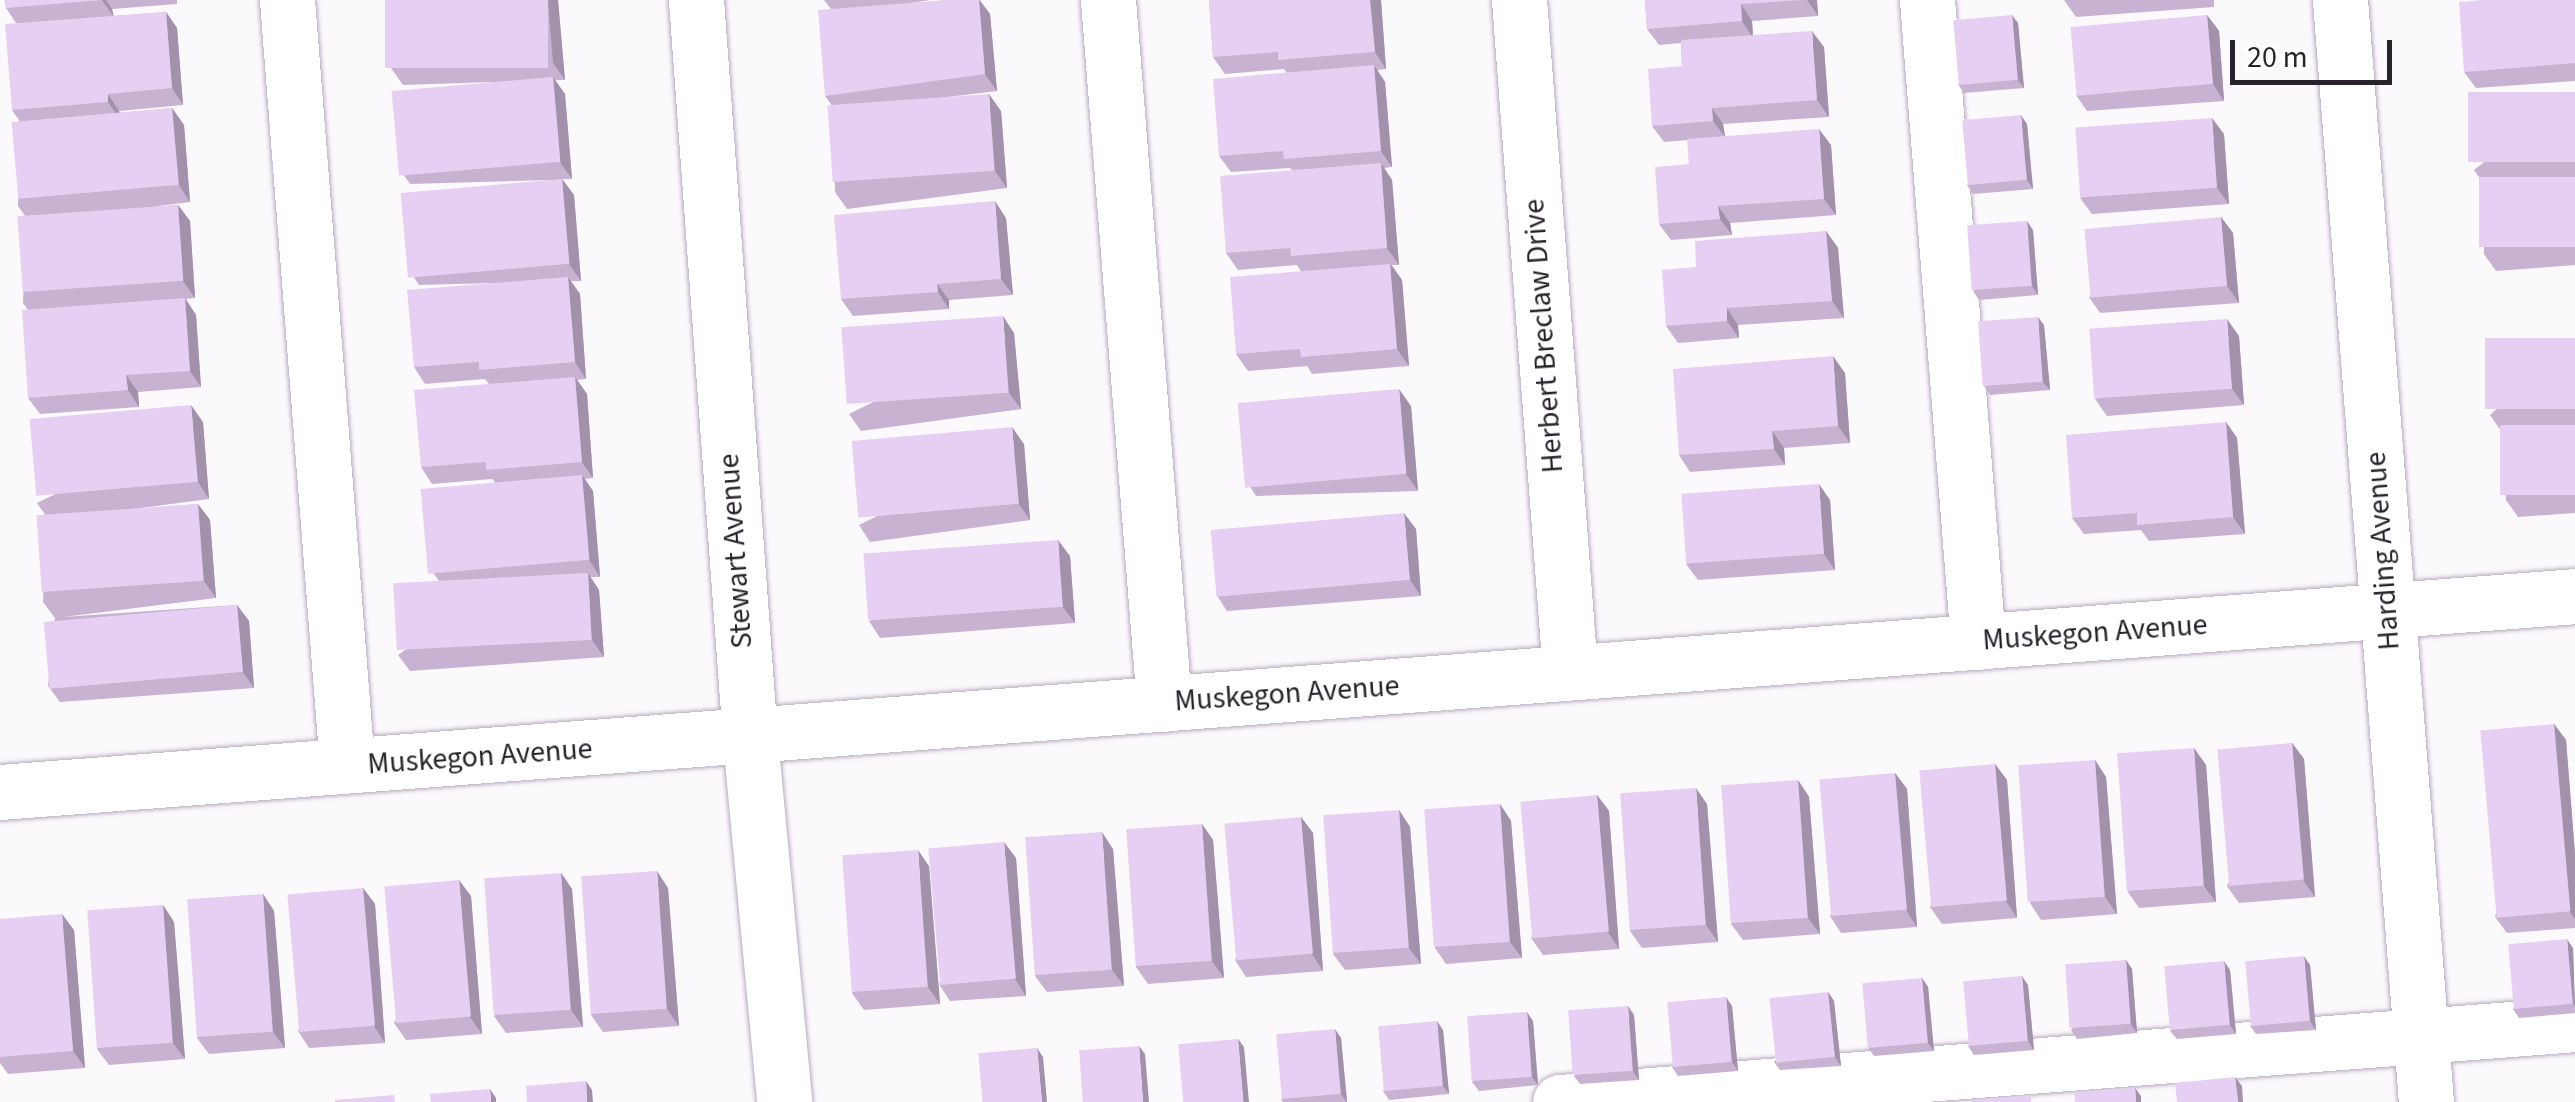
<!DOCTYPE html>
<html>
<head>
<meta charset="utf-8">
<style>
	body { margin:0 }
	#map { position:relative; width:2575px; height:1102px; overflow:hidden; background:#fcf9fd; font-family:"Source Sans 3",sans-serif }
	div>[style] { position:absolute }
	.roads { filter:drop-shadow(0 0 2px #b7abbd) drop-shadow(0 0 2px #b7abbd) }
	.minor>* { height:55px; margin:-27.5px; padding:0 27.5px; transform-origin:27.5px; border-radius:27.5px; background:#fff }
	.wall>* { inset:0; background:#c7b2d1 }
	.shaded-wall>* { inset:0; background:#a291aa }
	.building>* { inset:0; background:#e7cff3; transform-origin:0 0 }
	span { translate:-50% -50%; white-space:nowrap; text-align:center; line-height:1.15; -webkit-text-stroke:8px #fff; paint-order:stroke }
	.street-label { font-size:30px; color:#28232a }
	.scale { position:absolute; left:2230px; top:40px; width:162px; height:45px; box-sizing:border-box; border:5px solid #28232a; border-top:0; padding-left:12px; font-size:30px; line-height:35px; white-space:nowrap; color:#28232a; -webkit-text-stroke:8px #fff; paint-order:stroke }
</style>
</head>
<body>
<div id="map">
	<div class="roads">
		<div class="minor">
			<i style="left:287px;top:0;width:767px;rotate:85.52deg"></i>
			<i style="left:696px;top:0;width:741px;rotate:85.82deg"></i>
			<i style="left:750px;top:739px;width:365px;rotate:84.6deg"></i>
			<i style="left:1108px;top:0;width:706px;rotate:85.45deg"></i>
			<i style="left:1519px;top:0;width:674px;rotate:85.66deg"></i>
			<i style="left:1927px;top:0;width:644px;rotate:85.46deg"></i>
			<i style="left:2340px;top:0;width:1105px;rotate:85.54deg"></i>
			<i style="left:0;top:792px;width:2582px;rotate:-4.35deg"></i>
			<i style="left:1560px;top:1102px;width:1018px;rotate:-4.39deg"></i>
		</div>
	</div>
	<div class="wall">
		<i style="clip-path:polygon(5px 0,177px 0,177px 4px,112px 9px,113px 16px,166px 12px,177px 28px,183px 105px,119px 111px,120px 113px,172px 108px,184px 125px,190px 202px,150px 207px,178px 205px,190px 221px,195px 298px,185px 299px,196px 315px,201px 387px,138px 392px,139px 407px,40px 414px,28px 398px,28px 310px,23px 303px,26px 217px,18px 206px,19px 120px,12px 110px,16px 23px,6px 8px)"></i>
		<i style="clip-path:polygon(385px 0,558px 0,565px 80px,555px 80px,565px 94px,572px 179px,562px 179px,574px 195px,581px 281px,571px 281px,580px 294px,586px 379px,577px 380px,587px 394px,593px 478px,585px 479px,593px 491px,600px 577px,590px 577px,599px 590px,604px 657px,410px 671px,398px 655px,502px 580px,439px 581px,428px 565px,495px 482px,492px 479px,432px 484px,421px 467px,489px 384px,485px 379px,425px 384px,414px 367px,496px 283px,419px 285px,408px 268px,548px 180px,410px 184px,399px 168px,493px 82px,403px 85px,391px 68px)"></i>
		<i style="clip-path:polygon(824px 0,930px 0,904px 4px,948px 0,980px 0,990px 14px,997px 91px,939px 98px,1001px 111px,1007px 188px,847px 209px,835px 192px,833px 107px,825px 96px,831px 9px)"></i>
		<i style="clip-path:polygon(1209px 0,1381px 0,1386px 69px,1377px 70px,1385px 82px,1392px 167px,1384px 168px,1392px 180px,1399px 265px,1392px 265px,1402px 280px,1409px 366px,1312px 374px,1307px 366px,1248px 371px,1236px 354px,1301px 271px,1297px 265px,1238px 270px,1226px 253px,1292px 170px,1290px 168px,1231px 172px,1219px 156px,1287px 73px,1284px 69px,1225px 74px,1213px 57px)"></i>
		<i style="clip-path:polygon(1645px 0,1817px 0,1818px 16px,1752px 21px,1753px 35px,1824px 47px,1829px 117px,1723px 124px,1725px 136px,1831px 145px,1836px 215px,1730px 223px,1732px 235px,1671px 240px,1659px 224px,1689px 164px,1688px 140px,1664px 142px,1652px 126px,1682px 66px,1681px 43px,1659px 45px,1647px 29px)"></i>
		<i style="clip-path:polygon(2064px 0,2214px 0,2214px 7px,2076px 17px)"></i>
		<i style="clip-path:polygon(2575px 0,2575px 81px,2476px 88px,2464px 72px)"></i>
		<i style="clip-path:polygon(2207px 15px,2219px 31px,2224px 101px,2087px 111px,2076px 95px)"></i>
		<i style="clip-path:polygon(2018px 23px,2024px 88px,1964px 93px,1958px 84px)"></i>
		<i style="clip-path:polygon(2575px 92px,2575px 265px,2496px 271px,2484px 254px,2484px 184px,2474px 170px)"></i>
		<i style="clip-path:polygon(2027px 124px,2033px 189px,1973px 194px,1967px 185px)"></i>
		<i style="clip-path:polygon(2224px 134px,2229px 204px,2092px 214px,2080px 198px)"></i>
		<i style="clip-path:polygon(2221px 217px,2233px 233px,2239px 303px,2100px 313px,2089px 297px)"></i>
		<i style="clip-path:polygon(1006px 218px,1013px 295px,949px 300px,949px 309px,853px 316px,841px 299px)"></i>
		<i style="clip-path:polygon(2033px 230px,2038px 295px,1979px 300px,1973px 291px)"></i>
		<i style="clip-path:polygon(1826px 231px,1838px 248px,1844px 318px,1738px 325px,1739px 338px,1678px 343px,1666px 326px,1696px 267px)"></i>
		<i style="clip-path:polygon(2044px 325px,2050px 390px,1990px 395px,1984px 386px)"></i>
		<i style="clip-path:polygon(1014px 333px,1021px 409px,861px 431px,849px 414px)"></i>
		<i style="clip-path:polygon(2239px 336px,2244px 405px,2107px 416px,2095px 399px)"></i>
		<i style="clip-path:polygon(2575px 338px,2575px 513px,2518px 517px,2506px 500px,2501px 431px,2490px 415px)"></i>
		<i style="clip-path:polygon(1845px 373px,1850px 443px,1784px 448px,1785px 465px,1690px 472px,1679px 455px)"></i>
		<i style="clip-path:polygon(1411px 406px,1418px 491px,1256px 496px,1245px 479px)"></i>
		<i style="clip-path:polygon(203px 422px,209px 499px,126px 510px,198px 504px,210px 520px,216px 598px,63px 617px,237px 605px,249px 621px,254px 688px,60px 702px,48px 686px,55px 618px,43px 602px,46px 516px,37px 503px)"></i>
		<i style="clip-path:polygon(2226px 422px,2237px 438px,2245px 534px,2149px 541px,2141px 530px,2084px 534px,2072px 518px)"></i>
		<i style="clip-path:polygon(1024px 444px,1030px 520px,870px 542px,859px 525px)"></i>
		<i style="clip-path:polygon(1830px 500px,1835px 570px,1698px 580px,1686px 564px)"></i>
		<i style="clip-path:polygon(1416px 529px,1421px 596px,1227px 611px,1216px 594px)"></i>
		<i style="clip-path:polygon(1070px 556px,1075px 623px,880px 638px,869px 621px)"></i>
		<i style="clip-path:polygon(2554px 724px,2566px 740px,2575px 854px,2575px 928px,2507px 933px,2495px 917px)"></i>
		<i style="clip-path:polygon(2292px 743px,2304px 759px,2315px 897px,2239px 903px,2227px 886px)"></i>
		<i style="clip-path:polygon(2194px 748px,2206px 765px,2216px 902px,2139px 908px,2128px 892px)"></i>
		<i style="clip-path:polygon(2095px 760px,2106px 777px,2117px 914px,2041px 920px,2030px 903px)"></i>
		<i style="clip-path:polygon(1995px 764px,2007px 780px,2017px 918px,1942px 924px,1930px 907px)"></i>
		<i style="clip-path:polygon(1895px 773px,1907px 789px,1917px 927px,1841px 933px,1830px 916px)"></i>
		<i style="clip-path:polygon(1798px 780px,1809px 797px,1820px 934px,1743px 940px,1731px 924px)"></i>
		<i style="clip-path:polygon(1597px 795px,1609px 811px,1619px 949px,1543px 955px,1531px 938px)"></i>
		<i style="clip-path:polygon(1500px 804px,1511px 821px,1522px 958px,1446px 964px,1435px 948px)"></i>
		<i style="clip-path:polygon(1707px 804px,1718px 942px,1642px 948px,1630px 931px)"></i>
		<i style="clip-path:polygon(1399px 810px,1410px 827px,1421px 964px,1345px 970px,1333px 954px)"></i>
		<i style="clip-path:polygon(1301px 817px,1313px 833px,1323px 971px,1246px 977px,1235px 960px)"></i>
		<i style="clip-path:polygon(1202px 824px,1213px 840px,1224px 978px,1148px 984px,1136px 967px)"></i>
		<i style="clip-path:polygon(1113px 849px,1124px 986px,1047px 992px,1035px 976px)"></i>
		<i style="clip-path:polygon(1016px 858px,1026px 996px,950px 1001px,939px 984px)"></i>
		<i style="clip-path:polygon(929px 866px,940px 1004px,864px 1010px,852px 993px)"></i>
		<i style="clip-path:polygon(561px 873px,572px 889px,583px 1027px,506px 1033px,494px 1016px)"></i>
		<i style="clip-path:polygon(363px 888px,375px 904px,385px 1043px,309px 1048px,298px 1031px)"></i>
		<i style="clip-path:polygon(668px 888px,679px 1026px,603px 1032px,591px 1015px)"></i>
		<i style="clip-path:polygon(263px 894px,274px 911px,285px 1048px,209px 1054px,197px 1038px)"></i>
		<i style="clip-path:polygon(471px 896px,482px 1034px,406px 1040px,394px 1023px)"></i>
		<i style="clip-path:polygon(163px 905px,174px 922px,185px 1059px,109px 1065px,97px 1049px)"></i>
		<i style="clip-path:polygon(0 919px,74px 930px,85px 1068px,8px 1074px,0 1063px)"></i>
		<i style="clip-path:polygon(2573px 948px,2575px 1013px,2519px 1018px,2513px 1009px)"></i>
		<i style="clip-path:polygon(2126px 960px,2132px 969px,2137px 1033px,2077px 1039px,2071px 1030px)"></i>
		<i style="clip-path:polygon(2310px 965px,2316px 1030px,2256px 1034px,2250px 1026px)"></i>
		<i style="clip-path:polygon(2230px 970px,2236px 1034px,2177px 1039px,2170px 1031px)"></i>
		<i style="clip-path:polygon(1922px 978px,1928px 987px,1934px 1051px,1874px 1056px,1868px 1048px)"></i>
		<i style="clip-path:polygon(2028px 985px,2034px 1050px,1974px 1055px,1968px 1046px)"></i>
		<i style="clip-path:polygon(1828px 992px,1834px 1001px,1841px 1066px,1780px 1070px,1774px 1062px)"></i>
		<i style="clip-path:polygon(1732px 1006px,1738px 1071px,1678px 1076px,1672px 1067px)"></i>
		<i style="clip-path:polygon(1634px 1015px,1639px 1080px,1580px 1084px,1574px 1076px)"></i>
		<i style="clip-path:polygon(1533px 1021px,1538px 1085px,1479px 1091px,1472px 1082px)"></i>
		<i style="clip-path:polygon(1443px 1030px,1449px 1094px,1389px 1100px,1383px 1091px)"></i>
		<i style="clip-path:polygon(1341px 1038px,1347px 1102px,1283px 1102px,1281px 1099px)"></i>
	</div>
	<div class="shaded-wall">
		<i style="clip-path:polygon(102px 0,106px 0,112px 9px,114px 17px)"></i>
		<i style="clip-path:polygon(548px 0,558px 0,565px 80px,553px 63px)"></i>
		<i style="clip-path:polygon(979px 0,990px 14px,997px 91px,985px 74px)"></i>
		<i style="clip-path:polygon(1370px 0,1381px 0,1386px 69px,1375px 52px)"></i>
		<i style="clip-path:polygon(1807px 0,1817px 0,1818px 16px)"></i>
		<i style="clip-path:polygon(1741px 4px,1752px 21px,1753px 38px,1742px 21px)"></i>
		<i style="clip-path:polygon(166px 12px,177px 28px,183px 105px,172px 88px)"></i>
		<i style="clip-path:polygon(2012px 15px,2018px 23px,2024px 88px,2018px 80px)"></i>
		<i style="clip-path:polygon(2207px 15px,2219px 31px,2224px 101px,2213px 84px)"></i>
		<i style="clip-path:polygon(1812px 31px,1824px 47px,1829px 117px,1817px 100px)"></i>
		<i style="clip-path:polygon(1374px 65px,1385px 82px,1392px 167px,1381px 151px)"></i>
		<i style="clip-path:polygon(553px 77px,565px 94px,572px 179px,560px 162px)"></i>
		<i style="clip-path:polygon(108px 94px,119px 111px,120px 119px,108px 102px)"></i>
		<i style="clip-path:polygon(989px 94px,1001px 111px,1007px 188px,995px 171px)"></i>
		<i style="clip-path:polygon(172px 108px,184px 125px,190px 202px,179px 185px)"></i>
		<i style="clip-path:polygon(1712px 108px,1723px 124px,1725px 137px,1713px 121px)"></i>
		<i style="clip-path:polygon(2021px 115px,2027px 124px,2033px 189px,2027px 180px)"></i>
		<i style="clip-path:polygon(2212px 118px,2224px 134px,2229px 204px,2217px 188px)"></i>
		<i style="clip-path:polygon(1819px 129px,1831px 145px,1836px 215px,1824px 199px)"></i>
		<i style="clip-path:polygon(1381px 163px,1392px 180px,1399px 265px,1387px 248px)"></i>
		<i style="clip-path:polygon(562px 179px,574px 195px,581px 281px,569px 264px)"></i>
		<i style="clip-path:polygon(995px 201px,1006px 218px,1013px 295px,1001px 279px)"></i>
		<i style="clip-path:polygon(178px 205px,190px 221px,195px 298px,183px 281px)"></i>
		<i style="clip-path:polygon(1718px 206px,1730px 223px,1732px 235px,1720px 219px)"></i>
		<i style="clip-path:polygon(2221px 217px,2233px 233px,2239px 303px,2227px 286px)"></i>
		<i style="clip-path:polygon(2027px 221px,2033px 230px,2038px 295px,2032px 286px)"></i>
		<i style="clip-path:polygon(1826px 231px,1838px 248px,1844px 318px,1832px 301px)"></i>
		<i style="clip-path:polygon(1390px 264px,1402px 280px,1409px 366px,1397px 349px)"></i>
		<i style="clip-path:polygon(568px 277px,580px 294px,586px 379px,575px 362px)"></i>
		<i style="clip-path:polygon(937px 284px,949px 300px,949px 309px,938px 292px)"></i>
		<i style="clip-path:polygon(185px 298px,196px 315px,201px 387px,190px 371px)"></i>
		<i style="clip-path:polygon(1727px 308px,1738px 325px,1739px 338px,1727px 321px)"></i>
		<i style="clip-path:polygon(1003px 316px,1014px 333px,1021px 409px,1009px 393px)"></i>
		<i style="clip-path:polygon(2038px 317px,2044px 325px,2050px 390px,2043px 382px)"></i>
		<i style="clip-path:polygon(2227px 319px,2239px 336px,2244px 405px,2232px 389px)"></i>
		<i style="clip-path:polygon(1833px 356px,1845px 373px,1850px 443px,1838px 426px)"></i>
		<i style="clip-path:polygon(126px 375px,138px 392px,139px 407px,128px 390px)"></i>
		<i style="clip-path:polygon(575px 377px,587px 394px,593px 478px,582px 462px)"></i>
		<i style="clip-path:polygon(1399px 389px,1411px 406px,1418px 491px,1406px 474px)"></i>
		<i style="clip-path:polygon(191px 405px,203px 422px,209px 499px,198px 482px)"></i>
		<i style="clip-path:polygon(2226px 422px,2237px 438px,2245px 534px,2233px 517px)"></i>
		<i style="clip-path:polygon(1012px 427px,1024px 444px,1030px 520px,1019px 504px)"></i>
		<i style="clip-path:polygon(1772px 431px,1784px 448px,1785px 465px,1774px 449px)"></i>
		<i style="clip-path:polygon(582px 475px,593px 491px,600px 577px,589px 560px)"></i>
		<i style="clip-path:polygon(1819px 484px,1830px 500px,1835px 570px,1824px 554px)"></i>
		<i style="clip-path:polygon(198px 504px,210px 520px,216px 598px,204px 581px)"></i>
		<i style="clip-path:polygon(1404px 513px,1416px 529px,1421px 596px,1410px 580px)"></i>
		<i style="clip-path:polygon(1058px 540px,1070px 556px,1075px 623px,1063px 607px)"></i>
		<i style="clip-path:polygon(588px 573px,599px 590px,604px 657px,592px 640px)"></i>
		<i style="clip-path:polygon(237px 605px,249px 621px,254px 688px,243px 672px)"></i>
		<i style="clip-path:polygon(2554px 724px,2566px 740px,2575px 854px,2575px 919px,2569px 911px)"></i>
		<i style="clip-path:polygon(2292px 743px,2304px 759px,2315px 897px,2303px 880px)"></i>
		<i style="clip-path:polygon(2194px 748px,2206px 765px,2216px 902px,2204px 886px)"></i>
		<i style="clip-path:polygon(2095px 760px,2106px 777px,2117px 914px,2105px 897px)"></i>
		<i style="clip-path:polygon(1995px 764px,2007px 780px,2017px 918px,2006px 901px)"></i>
		<i style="clip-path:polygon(1895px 773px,1907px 789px,1917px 927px,1906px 910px)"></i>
		<i style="clip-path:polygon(1798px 780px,1809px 797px,1820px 934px,1808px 918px)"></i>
		<i style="clip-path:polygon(1696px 788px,1707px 804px,1718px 942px,1706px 925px)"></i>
		<i style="clip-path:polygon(1597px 795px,1609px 811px,1619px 949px,1608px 932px)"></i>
		<i style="clip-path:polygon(1500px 804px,1511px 821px,1522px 958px,1510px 942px)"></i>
		<i style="clip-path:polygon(1399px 810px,1410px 827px,1421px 964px,1409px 948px)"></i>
		<i style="clip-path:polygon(1301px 817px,1313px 833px,1323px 971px,1312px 954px)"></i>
		<i style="clip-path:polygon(1202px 824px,1213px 840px,1224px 978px,1212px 961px)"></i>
		<i style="clip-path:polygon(1102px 832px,1113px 849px,1124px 986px,1112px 970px)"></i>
		<i style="clip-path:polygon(1004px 842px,1016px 858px,1026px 996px,1015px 979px)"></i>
		<i style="clip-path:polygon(918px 850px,929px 866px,940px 1004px,928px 987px)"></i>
		<i style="clip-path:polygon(657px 871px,668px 888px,679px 1026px,667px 1009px)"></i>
		<i style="clip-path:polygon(561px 873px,572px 889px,583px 1027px,571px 1010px)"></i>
		<i style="clip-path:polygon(459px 880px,471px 896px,482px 1034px,470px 1017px)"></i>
		<i style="clip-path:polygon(363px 888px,375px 904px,385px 1043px,374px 1026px)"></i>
		<i style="clip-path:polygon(263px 894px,274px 911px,285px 1048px,273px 1032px)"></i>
		<i style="clip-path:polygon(163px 905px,174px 922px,185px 1059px,173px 1043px)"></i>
		<i style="clip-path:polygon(62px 914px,74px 930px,85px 1068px,73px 1051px)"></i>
		<i style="clip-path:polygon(2567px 939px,2573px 948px,2575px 1007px,2573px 1004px)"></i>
		<i style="clip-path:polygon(2304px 956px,2310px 965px,2316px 1030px,2310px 1021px)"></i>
		<i style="clip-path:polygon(2126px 960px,2132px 969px,2137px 1033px,2131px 1024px)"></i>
		<i style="clip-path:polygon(2224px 961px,2230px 970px,2236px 1034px,2230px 1025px)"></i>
		<i style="clip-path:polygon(2022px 976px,2028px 985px,2034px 1050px,2028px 1041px)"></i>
		<i style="clip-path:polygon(1922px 978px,1928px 987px,1934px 1051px,1928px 1043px)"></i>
		<i style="clip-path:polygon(1828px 992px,1834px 1001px,1841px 1066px,1835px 1057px)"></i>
		<i style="clip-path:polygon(1726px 997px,1732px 1006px,1738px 1071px,1732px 1062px)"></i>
		<i style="clip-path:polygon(1628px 1006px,1634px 1015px,1639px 1080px,1633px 1071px)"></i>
		<i style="clip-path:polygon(1527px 1012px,1533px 1021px,1538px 1085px,1532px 1077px)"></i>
		<i style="clip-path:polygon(1437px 1021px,1443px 1030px,1449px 1094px,1443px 1086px)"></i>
		<i style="clip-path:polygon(1335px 1029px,1341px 1038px,1347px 1102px,1341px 1094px)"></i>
		<i style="clip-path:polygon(1238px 1039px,1244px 1047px,1249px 1102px,1243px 1102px)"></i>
		<i style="clip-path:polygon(1139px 1046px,1145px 1054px,1149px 1102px,1143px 1102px)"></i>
		<i style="clip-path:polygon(1037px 1048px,1043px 1057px,1047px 1102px,1042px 1102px)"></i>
		<i style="clip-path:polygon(2235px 1077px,2242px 1086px,2243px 1102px,2238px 1102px)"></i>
		<i style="clip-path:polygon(586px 1081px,592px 1090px,593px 1102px,587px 1102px)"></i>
		<i style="clip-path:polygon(2135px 1088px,2141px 1096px,2141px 1102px,2136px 1102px)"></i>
		<i style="clip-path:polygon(490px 1089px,496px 1098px,496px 1102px,491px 1102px)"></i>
	</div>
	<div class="building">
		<i style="clip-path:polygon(5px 0,102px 0,6px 8px)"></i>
		<i style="left:385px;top:0;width:163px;height:68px"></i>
		<i style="clip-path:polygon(948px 0,979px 0,985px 74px,825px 96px,818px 10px)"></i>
		<i style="clip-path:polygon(1209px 0,1370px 0,1375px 52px,1278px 60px,1278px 52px,1213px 57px)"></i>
		<i style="clip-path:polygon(1645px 0,1802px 0,1741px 4px,1742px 21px,1647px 29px)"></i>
		<i style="clip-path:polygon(2482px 0,2575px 0,2575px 63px,2464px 72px,2459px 2px)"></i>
		<i style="clip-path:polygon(166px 12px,172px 88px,108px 94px,108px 102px,12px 110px,5px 24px)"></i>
		<i style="left:2012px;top:15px;width:65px;height:59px;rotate:85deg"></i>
		<i style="left:2207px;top:15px;width:69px;height:137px;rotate:85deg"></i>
		<i style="clip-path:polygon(1812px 31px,1817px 100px,1712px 108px,1713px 121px,1652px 126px,1648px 69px,1682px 66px,1681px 40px)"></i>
		<i style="clip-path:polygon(1374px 65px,1381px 151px,1284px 159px,1283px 151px,1219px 156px,1213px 79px)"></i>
		<i style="left:553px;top:77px;width:85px;height:162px;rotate:85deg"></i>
		<i style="left:2575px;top:92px;width:70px;height:107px;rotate:90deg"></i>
		<i style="left:989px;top:94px;width:77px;height:162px;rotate:86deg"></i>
		<i style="left:172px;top:108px;width:77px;height:161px;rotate:85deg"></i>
		<i style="left:2021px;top:115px;width:65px;height:59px;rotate:85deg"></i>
		<i style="left:2212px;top:118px;width:70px;height:137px;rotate:86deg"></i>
		<i style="clip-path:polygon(1819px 129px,1824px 199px,1718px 206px,1720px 219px,1659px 224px,1655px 167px,1689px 164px,1687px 139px)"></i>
		<i style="clip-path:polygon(1381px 163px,1387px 248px,1291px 256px,1290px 248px,1226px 253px,1220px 176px)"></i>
		<i style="left:2575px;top:177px;width:70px;height:96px;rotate:90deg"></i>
		<i style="left:562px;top:179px;width:85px;height:162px;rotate:85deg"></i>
		<i style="clip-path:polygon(995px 201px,1001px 279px,937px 284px,938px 292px,841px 299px,834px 215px)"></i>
		<i style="left:178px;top:205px;width:76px;height:161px;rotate:86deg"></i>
		<i style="left:2221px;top:217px;width:69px;height:137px;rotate:85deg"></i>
		<i style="left:2027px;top:221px;width:65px;height:60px;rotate:86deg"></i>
		<i style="clip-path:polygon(1826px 231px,1832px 301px,1727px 308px,1727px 321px,1666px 326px,1662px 270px,1696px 267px,1695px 241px)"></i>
		<i style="clip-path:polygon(1390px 264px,1397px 349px,1301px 357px,1300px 349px,1236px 354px,1230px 277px)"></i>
		<i style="clip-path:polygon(568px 277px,575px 362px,479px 370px,479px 362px,414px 367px,407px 290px)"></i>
		<i style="clip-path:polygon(185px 298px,190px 371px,126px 375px,128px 390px,28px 398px,22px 310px)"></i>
		<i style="left:1003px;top:316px;width:77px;height:162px;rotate:86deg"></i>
		<i style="left:2038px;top:317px;width:65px;height:60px;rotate:86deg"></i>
		<i style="left:2227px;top:319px;width:70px;height:138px;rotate:86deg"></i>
		<i style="left:2575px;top:338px;width:71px;height:90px;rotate:90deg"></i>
		<i style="clip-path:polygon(1833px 356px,1838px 426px,1772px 431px,1774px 449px,1679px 455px,1673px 369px)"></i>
		<i style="clip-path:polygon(575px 377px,582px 462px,486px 470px,486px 462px,421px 467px,414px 390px)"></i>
		<i style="left:1399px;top:389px;width:85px;height:162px;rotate:85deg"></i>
		<i style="left:191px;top:405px;width:77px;height:162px;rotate:85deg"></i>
		<i style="clip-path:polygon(2226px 422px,2233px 517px,2137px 525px,2137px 513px,2072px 518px,2066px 435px)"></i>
		<i style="left:2575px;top:425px;width:70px;height:75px;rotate:90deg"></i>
		<i style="left:1012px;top:427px;width:77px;height:161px;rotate:85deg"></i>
		<i style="left:582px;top:475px;width:85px;height:162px;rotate:85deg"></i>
		<i style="left:1819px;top:484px;width:70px;height:138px;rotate:86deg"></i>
		<i style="left:198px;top:504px;width:77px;height:162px;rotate:86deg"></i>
		<i style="left:1404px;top:513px;width:67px;height:194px;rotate:85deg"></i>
		<i style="left:1058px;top:540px;width:67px;height:195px;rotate:86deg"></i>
		<i style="left:588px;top:573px;width:67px;height:195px;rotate:87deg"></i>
		<i style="left:237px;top:605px;width:67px;height:194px;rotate:85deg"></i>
		<i style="left:2554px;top:724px;width:188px;height:74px;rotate:85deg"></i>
		<i style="left:2292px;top:743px;width:137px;height:75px;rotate:85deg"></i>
		<i style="left:2194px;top:748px;width:138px;height:77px;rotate:86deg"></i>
		<i style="left:2095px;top:760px;width:137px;height:77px;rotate:86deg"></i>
		<i style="left:1995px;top:764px;width:137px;height:76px;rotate:85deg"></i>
		<i style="left:1895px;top:773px;width:137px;height:76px;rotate:85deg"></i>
		<i style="left:1798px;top:780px;width:138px;height:77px;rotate:86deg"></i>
		<i style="left:1696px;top:788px;width:137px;height:76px;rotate:86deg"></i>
		<i style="left:1597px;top:795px;width:137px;height:77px;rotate:85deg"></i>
		<i style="left:1500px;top:804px;width:138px;height:76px;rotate:86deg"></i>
		<i style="left:1399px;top:810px;width:138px;height:76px;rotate:86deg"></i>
		<i style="left:1301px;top:817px;width:137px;height:77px;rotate:85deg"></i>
		<i style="left:1202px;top:824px;width:137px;height:76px;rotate:86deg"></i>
		<i style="left:1102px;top:832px;width:138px;height:77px;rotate:86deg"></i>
		<i style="left:1004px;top:842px;width:137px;height:76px;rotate:85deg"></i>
		<i style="left:918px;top:850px;width:137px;height:76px;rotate:86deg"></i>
		<i style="left:657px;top:871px;width:138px;height:76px;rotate:86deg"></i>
		<i style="left:561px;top:873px;width:137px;height:77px;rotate:86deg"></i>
		<i style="left:459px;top:880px;width:137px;height:75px;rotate:85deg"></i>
		<i style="left:363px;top:888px;width:138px;height:76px;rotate:85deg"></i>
		<i style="left:263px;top:894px;width:138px;height:76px;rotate:86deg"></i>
		<i style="left:163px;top:905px;width:138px;height:76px;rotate:86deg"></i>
		<i style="clip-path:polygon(62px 914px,73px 1051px,0 1057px,0 919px)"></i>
		<i style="left:2567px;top:939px;width:65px;height:59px;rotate:85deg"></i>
		<i style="left:2304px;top:956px;width:65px;height:59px;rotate:85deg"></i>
		<i style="left:2126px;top:960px;width:64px;height:61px;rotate:86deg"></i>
		<i style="left:2224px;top:961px;width:64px;height:60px;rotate:85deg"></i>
		<i style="left:2022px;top:976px;width:65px;height:59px;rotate:85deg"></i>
		<i style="left:1922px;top:978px;width:65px;height:60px;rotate:85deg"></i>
		<i style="left:1828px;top:992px;width:65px;height:59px;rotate:84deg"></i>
		<i style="left:1726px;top:997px;width:65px;height:59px;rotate:85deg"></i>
		<i style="left:1628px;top:1006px;width:65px;height:60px;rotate:86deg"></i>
		<i style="left:1527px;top:1012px;width:65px;height:60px;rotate:86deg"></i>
		<i style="left:1437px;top:1021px;width:65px;height:59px;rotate:85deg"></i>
		<i style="left:1335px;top:1029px;width:65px;height:59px;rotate:85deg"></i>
		<i style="left:1238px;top:1039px;width:63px;height:60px;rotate:85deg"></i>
		<i style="left:1139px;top:1046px;width:56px;height:60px;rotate:86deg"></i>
		<i style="left:1037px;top:1048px;width:54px;height:59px;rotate:85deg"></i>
		<i style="clip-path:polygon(2235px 1077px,2238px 1102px,2177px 1102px,2175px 1083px)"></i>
		<i style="clip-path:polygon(586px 1081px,587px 1102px,527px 1102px,526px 1086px)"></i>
		<i style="clip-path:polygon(2135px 1088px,2136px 1102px,2075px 1102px,2074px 1092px)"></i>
		<i style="clip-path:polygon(490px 1089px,491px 1102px,431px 1102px,430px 1094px)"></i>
		<i style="clip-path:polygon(394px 1095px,395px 1102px,335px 1102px,335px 1100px)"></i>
		<i style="clip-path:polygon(2031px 1095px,2031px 1102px,1971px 1102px,1971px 1100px)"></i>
	</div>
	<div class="street-label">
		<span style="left:1544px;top:336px;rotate:-94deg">Herbert Breclaw Drive</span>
		<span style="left:736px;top:551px;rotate:-94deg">Stewart Avenue</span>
		<span style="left:2383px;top:551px;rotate:-94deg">Harding Avenue</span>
		<span style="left:2095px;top:633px;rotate:-4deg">Muskegon Avenue</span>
		<span style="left:1287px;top:694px;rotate:-4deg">Muskegon Avenue</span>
		<span style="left:480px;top:757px;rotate:-4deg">Muskegon Avenue</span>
	</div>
	<div class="scale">20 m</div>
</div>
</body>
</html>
